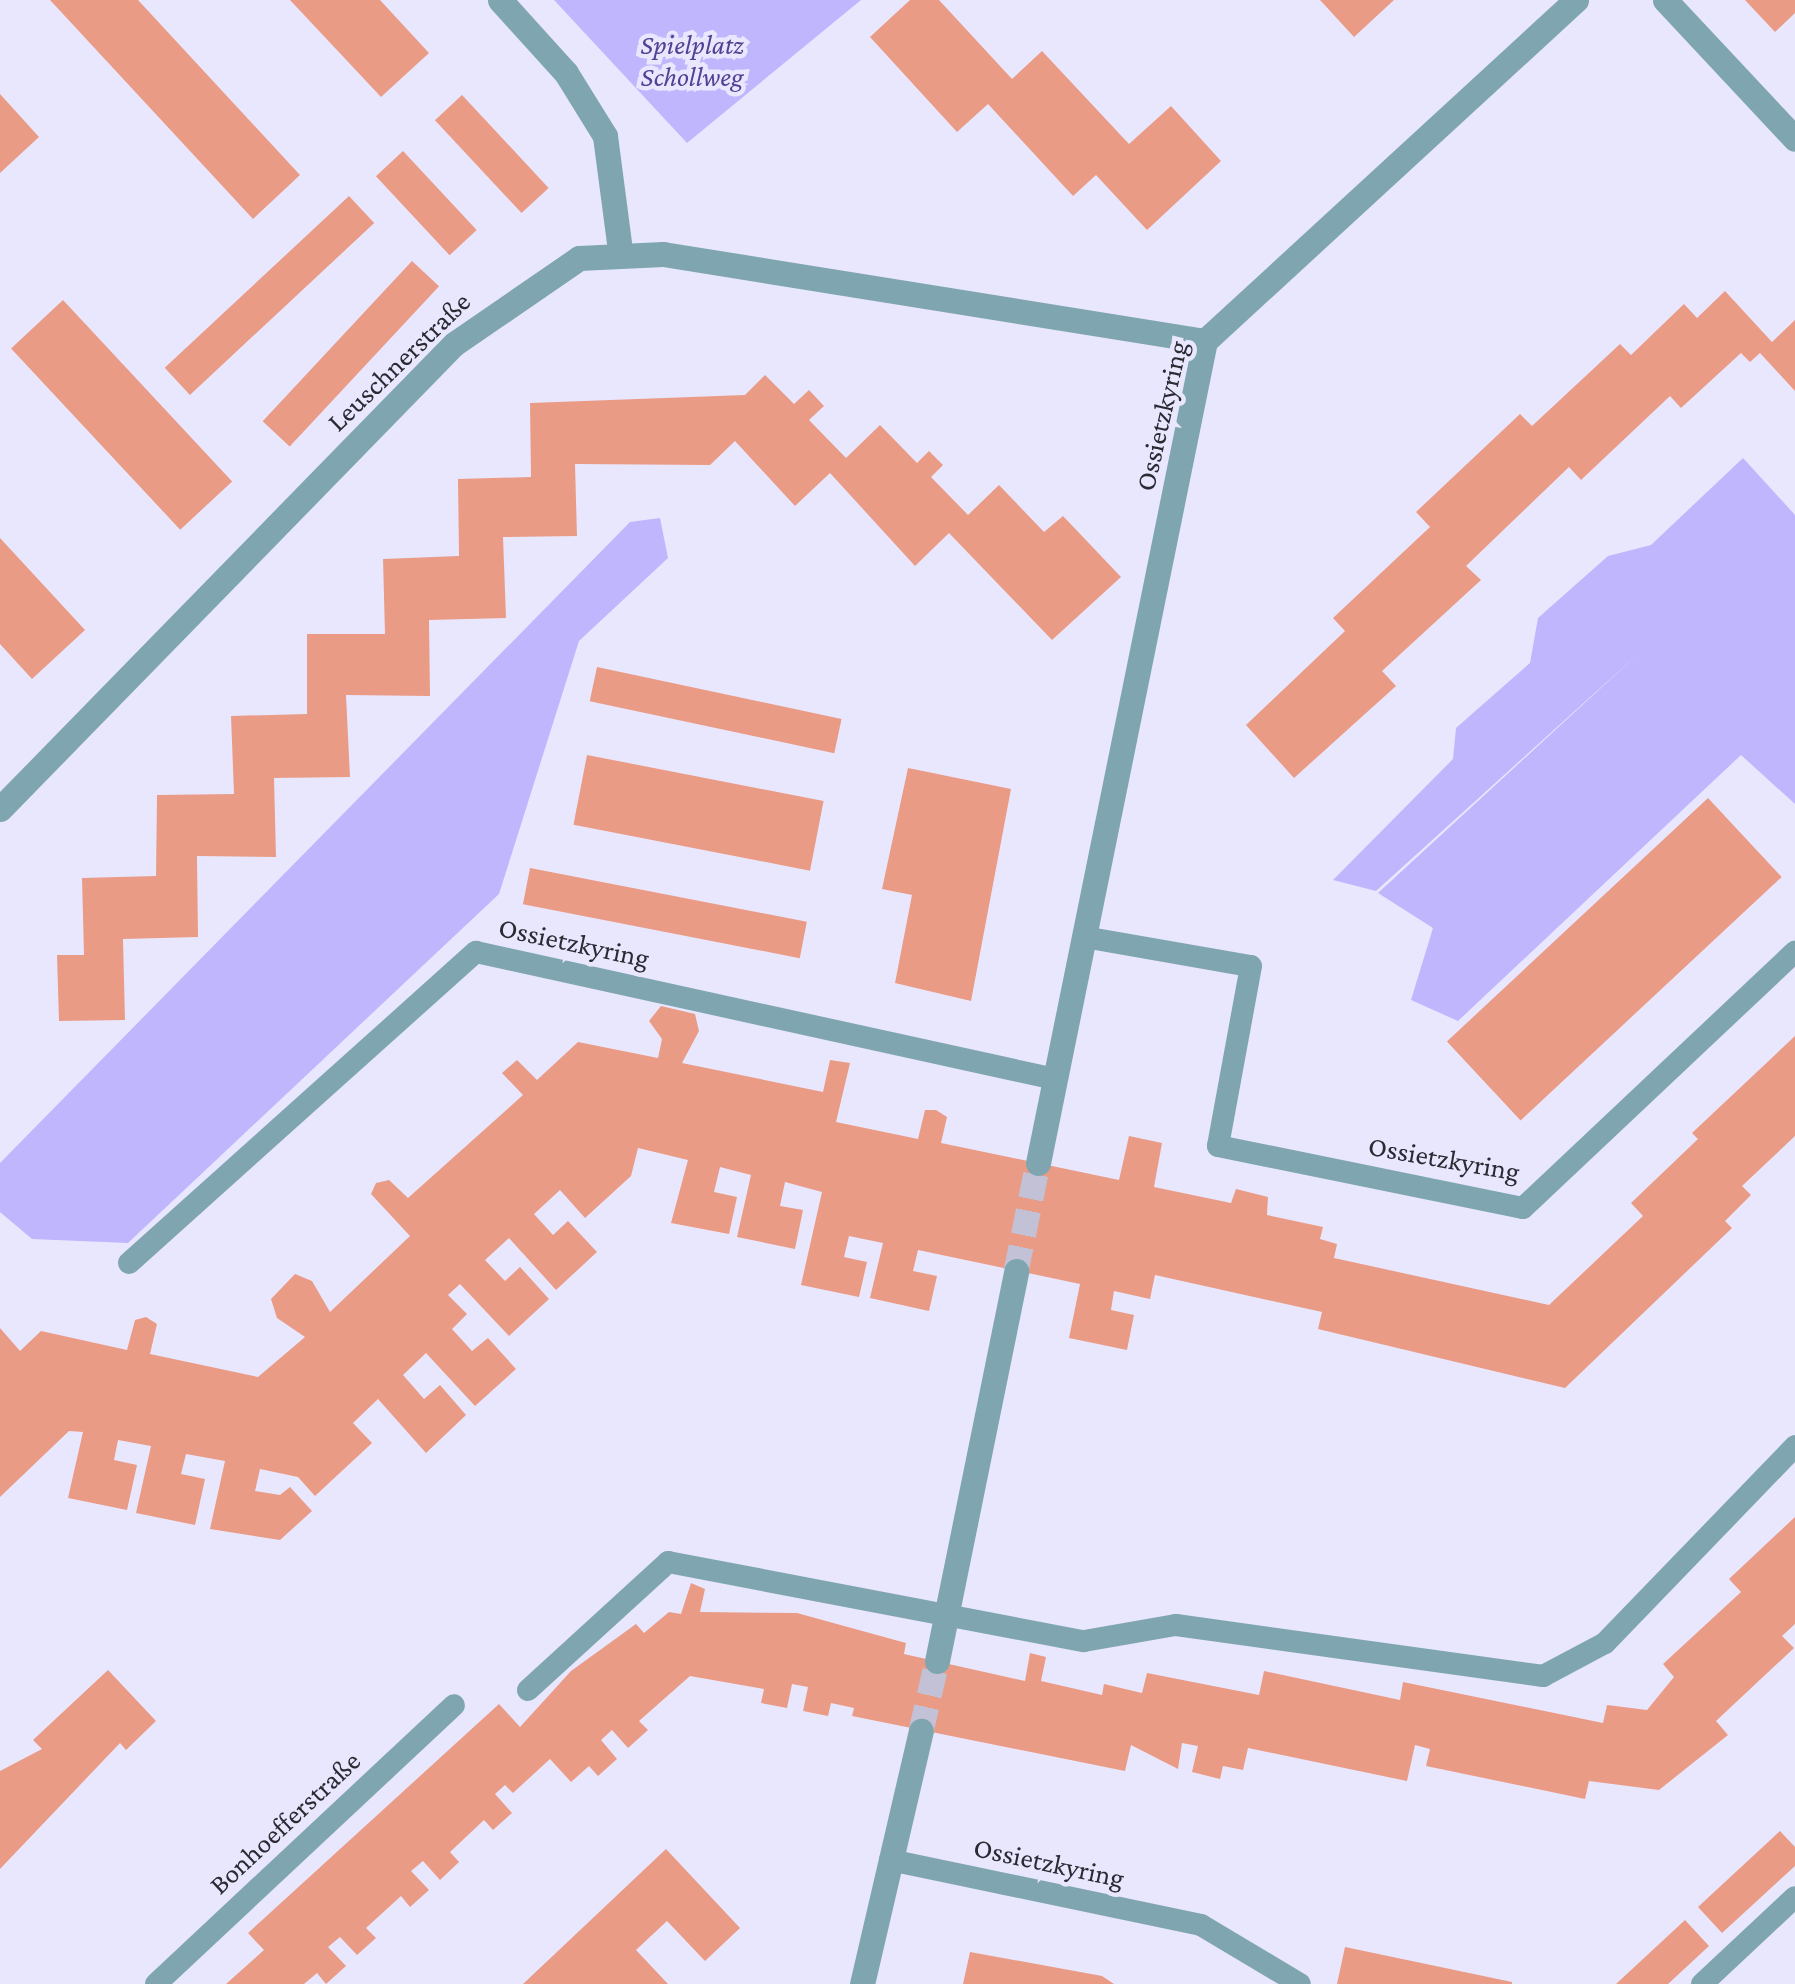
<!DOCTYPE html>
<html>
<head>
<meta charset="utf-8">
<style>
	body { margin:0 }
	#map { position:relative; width:1795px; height:1984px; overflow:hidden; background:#e9e7fe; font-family:"Crimson Pro",serif }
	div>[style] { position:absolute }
	.green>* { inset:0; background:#c0b6fd }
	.building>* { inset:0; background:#ea9b85; transform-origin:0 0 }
	.minor-tunnel>* { height:25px; margin-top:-12.5px; transform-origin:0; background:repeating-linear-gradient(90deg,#c3c1d5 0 25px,transparent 0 37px) }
	.service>* { height:22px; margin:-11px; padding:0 11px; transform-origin:11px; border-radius:11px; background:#7fa6b0 }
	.minor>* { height:25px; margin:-12.5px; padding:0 12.5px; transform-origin:12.5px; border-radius:12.5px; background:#7fa6b0 }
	span { translate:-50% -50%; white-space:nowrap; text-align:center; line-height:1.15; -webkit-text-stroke:9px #e9e7fe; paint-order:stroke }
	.park-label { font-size:28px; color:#544194; font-style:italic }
	.street-label { font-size:28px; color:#2b2a33 }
</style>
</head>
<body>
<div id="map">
	<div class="green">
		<i style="clip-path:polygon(554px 0,861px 0,687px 143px)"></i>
		<i style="clip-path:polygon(1743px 458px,1795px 515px,1795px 804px,1741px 755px,1458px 1021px,1411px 1000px,1433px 928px,1378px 893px,1640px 652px,1376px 891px,1333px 880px,1453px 759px,1456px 728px,1530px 663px,1538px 618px,1608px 556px,1651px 545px)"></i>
		<i style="clip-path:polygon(660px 518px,668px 558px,579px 641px,499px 894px,128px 1243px,32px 1239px,0 1212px,0 1163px,630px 522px)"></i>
	</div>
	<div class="building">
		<i style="clip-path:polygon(50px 0,138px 0,300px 175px,253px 219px)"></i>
		<i style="clip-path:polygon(290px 0,380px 0,429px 53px,381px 97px)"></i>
		<i style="clip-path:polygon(910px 0,939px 0,1012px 79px,1042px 51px,1129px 144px,1171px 106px,1221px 161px,1147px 230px,1096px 175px,1073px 196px,988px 104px,957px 132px,870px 37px)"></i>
		<i style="clip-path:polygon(1320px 0,1394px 0,1354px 37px)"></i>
		<i style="clip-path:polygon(1745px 0,1795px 0,1795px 13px,1775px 32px)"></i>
		<i style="clip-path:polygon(0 94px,39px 137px,0 173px)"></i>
		<i style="left:462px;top:95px;width:127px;height:37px;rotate:47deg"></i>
		<i style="left:403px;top:151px;width:108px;height:37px;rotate:47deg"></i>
		<i style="left:349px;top:196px;width:37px;height:252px;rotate:47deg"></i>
		<i style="left:412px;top:261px;width:37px;height:219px;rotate:43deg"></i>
		<i style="clip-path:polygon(1725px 291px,1772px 342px,1795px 320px,1795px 391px,1760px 353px,1750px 362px,1741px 353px,1681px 408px,1670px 396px,1581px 480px,1569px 467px,1466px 566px,1481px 580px,1382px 671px,1396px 686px,1294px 778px,1246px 725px,1345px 631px,1333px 618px,1430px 527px,1416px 512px,1520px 414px,1532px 426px,1620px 344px,1631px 355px,1684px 304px,1697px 318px)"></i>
		<i style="left:63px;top:300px;width:248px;height:71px;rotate:47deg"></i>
		<i style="clip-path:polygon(765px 375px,794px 404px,809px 390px,824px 406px,809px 420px,846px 458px,880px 425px,917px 463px,929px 451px,943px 465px,931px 477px,968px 515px,999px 485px,1044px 532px,1063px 516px,1121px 577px,1052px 640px,949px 533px,915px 566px,830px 473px,795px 506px,735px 441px,710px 465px,575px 464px,577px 536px,503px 537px,506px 618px,429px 620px,430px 696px,346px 695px,350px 777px,274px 778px,276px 857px,197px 856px,198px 937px,123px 939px,125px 1020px,59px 1021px,57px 955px,84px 955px,82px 878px,156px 876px,157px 795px,234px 794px,231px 716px,307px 714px,307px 634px,385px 634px,383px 559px,459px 556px,458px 479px,531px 477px,530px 403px,745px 395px)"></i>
		<i style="clip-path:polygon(0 538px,85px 630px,32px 679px,0 644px)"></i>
		<i style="left:597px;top:667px;width:250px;height:35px;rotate:12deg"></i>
		<i style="left:587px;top:755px;width:241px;height:71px;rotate:11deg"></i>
		<i style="clip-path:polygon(908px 768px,1011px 789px,971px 1001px,895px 983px,912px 895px,882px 889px)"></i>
		<i style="left:1708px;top:798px;width:108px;height:357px;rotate:47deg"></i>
		<i style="left:530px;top:868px;width:282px;height:37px;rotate:11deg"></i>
		<i style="clip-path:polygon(661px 1006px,695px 1014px,699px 1031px,682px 1063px,823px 1092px,830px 1060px,850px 1063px,836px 1122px,918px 1139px,925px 1110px,936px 1110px,947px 1117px,941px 1143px,1119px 1180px,1129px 1136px,1162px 1143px,1154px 1187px,1231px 1203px,1236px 1189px,1268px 1197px,1267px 1215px,1323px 1227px,1320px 1239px,1337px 1244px,1334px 1258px,1549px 1305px,1643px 1216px,1631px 1203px,1698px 1139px,1692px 1133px,1795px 1036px,1795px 1136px,1742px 1186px,1751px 1195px,1725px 1221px,1732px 1228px,1565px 1388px,1318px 1329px,1322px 1312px,1155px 1275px,1150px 1299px,1114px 1291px,1111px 1310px,1134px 1315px,1127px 1350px,1069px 1338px,1080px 1284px,918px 1250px,913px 1271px,937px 1276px,929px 1311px,870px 1298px,883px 1243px,849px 1236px,844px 1257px,867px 1262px,859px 1297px,801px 1285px,822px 1192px,785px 1182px,780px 1206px,803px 1210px,795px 1249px,737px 1237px,751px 1175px,720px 1167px,714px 1192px,737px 1197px,729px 1234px,671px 1223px,688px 1160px,638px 1148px,631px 1176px,585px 1218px,560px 1190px,534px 1214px,553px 1235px,568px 1221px,597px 1252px,556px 1290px,509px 1238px,485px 1260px,505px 1281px,520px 1267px,549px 1299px,509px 1336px,460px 1284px,448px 1295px,467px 1314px,452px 1329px,472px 1351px,488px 1338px,516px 1369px,475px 1406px,426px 1353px,403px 1375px,424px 1399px,440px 1385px,466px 1415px,426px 1453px,378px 1399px,353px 1423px,372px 1443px,315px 1496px,298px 1477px,260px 1469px,255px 1491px,280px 1495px,290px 1487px,312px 1511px,280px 1540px,210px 1529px,225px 1461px,186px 1454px,181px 1474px,205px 1479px,195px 1525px,136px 1513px,151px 1446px,118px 1440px,114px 1460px,137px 1465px,127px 1510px,68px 1498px,83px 1432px,69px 1431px,0 1497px,0 1328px,20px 1351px,41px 1331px,127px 1350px,135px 1320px,146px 1317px,157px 1324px,150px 1354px,258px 1377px,305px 1337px,277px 1318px,271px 1299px,295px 1274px,312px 1281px,330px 1312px,410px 1236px,371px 1194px,376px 1183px,389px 1180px,408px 1198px,523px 1095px,502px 1073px,517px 1060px,537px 1080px,578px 1042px,658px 1058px,662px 1039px,649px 1021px)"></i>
		<i style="clip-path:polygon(1795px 1517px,1795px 1624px,1782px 1636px,1794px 1648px,1716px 1721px,1728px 1735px,1659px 1790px,1589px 1781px,1585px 1799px,1426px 1766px,1430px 1749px,1415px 1745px,1407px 1781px,1248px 1748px,1243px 1770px,1223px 1766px,1220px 1779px,1192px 1772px,1198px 1746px,1182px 1743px,1178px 1769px,1131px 1745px,1125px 1771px,852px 1716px,854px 1708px,831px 1703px,828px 1716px,803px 1711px,808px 1687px,792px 1684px,787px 1708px,761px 1703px,764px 1689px,690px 1676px,639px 1721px,648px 1730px,628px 1748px,612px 1730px,601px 1740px,617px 1759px,598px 1776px,589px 1766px,571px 1782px,550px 1759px,513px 1793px,505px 1785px,495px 1794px,512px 1813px,493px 1830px,484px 1820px,450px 1852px,459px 1862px,440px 1880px,423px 1861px,411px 1871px,429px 1890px,410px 1907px,401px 1896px,366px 1928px,376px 1938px,357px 1955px,340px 1937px,328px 1947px,346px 1966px,326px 1984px,317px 1973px,304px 1984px,226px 1984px,264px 1950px,248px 1933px,499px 1704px,520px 1727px,571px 1671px,636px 1624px,644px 1633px,669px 1612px,681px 1614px,691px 1583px,705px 1589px,700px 1612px,797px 1613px,906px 1643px,904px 1654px,1025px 1681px,1030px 1653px,1046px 1657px,1041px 1681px,1102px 1695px,1104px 1684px,1142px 1693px,1147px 1673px,1259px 1695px,1264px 1671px,1400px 1700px,1403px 1682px,1603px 1723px,1607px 1705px,1647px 1710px,1674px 1677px,1663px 1664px,1741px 1592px,1729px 1579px)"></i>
		<i style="clip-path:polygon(108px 1670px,156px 1721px,126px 1750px,120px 1743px,0 1869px,0 1771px,42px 1749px,33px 1740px)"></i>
		<i style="clip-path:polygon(1780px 1831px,1795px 1847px,1795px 1866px,1722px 1933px,1698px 1907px)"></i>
		<i style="clip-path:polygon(666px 1849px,740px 1928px,705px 1961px,667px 1921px,636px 1950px,668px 1984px,523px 1984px)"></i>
		<i style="clip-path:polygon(1685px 1920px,1709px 1946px,1668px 1984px,1616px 1984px)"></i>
		<i style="clip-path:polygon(1345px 1947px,1512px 1982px,1512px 1984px,1337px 1984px)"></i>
		<i style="clip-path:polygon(970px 1952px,1102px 1976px,1114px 1984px,963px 1984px)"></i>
	</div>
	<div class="minor-tunnel">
		<i style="left:1016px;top:1271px;width:110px;rotate:-78.5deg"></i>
		<i style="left:921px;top:1731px;width:72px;rotate:-77.1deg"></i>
	</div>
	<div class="service">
		<i style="left:1084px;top:937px;width:169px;rotate:9.9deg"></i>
		<i style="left:1251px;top:966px;width:183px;rotate:100.4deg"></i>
		<i style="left:1218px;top:1146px;width:311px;rotate:11.5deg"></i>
		<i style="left:1523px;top:1208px;width:374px;rotate:-43.3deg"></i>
		<i style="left:129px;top:1263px;width:466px;rotate:-41.9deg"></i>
		<i style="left:476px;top:952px;width:593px;rotate:12.37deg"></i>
		<i style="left:528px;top:1690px;width:190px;rotate:-42.4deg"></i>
		<i style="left:668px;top:1562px;width:423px;rotate:10.8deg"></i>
		<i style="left:1084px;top:1641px;width:93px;rotate:-9.9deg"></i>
		<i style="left:1176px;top:1625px;width:371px;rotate:7.9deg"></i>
		<i style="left:1543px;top:1676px;width:70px;rotate:-28deg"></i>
		<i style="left:1605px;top:1643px;width:274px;rotate:-46deg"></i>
		<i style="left:890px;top:1860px;width:318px;rotate:11.8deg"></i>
		<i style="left:1201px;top:1925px;width:115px;rotate:30.8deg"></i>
		<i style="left:156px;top:1984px;width:408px;rotate:-43.1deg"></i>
		<i style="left:1702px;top:1984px;width:127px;rotate:-43.1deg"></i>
	</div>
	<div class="minor">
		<i style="left:500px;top:0;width:98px;rotate:47.9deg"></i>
		<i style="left:566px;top:73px;width:74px;rotate:58.2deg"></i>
		<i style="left:605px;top:136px;width:115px;rotate:82.5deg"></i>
		<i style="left:1665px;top:0;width:190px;rotate:46.9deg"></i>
		<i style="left:0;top:809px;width:650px;rotate:-45.69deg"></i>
		<i style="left:454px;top:344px;width:152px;rotate:-34.5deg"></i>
		<i style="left:579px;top:258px;width:84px;rotate:-2.7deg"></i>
		<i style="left:663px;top:254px;width:549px;rotate:9.12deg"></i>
		<i style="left:1038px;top:1163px;width:839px;rotate:-78.52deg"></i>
		<i style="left:1205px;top:341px;width:504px;rotate:-42.59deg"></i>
		<i style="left:937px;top:1661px;width:398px;rotate:-78.5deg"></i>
		<i style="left:862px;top:1984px;width:260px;rotate:-76.9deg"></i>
	</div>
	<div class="park-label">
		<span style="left:692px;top:61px">Spielplatz<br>Schollweg</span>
	</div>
	<div class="street-label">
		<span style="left:399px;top:362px;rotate:-44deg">Leuschnerstraße</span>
		<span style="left:1162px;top:416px;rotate:-77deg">Ossietzkyring</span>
		<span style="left:574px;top:943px;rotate:12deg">Ossietzkyring</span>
		<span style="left:1444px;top:1159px;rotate:10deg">Ossietzkyring</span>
		<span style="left:285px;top:1823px;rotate:-43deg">Bonhoefferstraße</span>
		<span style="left:1049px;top:1863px;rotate:12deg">Ossietzkyring</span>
	</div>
</div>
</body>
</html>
